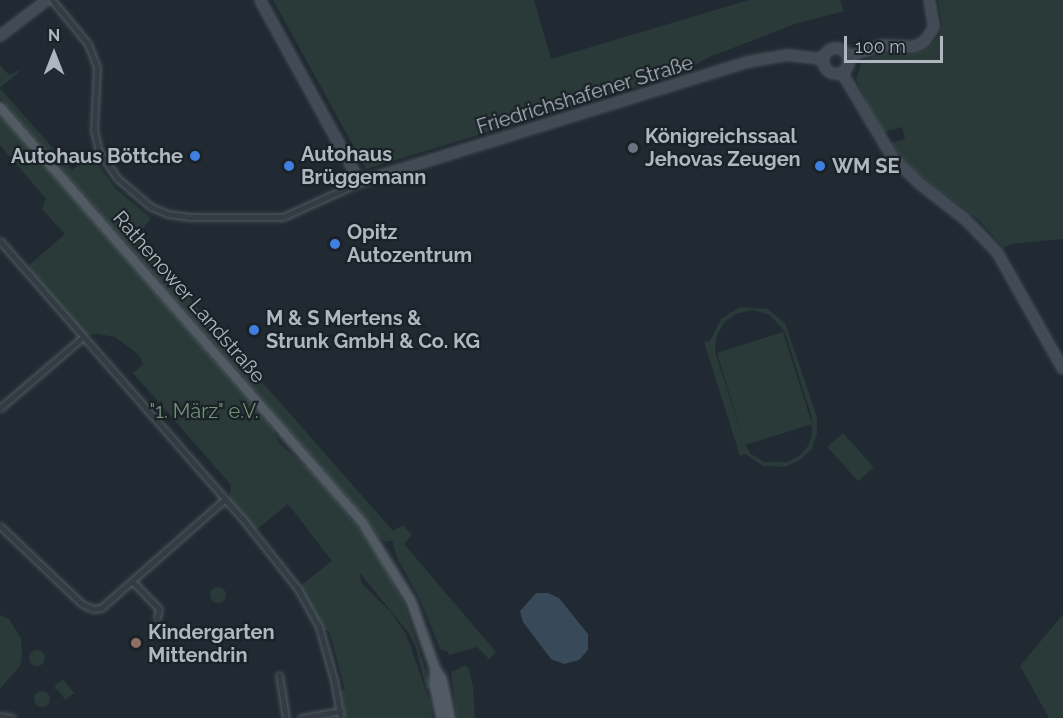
<!DOCTYPE html>
<html>
<head>
<meta charset="utf-8">
<style>
	body { margin:0 }
	#map { position:relative; width:1063px; height:718px; overflow:hidden; background:#212a32; font-family:Raleway,sans-serif }
	div>[style] { position:absolute }
	.green>* { inset:0; background:#293a38; transform-origin:0 0 }
	.round { border-radius:50% }
	.water>* { inset:0; background:#38495a }
	.roads { filter:drop-shadow(0 0 2px #515a61) drop-shadow(0 0 2px #515a61) }
	.street>* { height:5px; margin:-2.5px; padding:0 2.5px; transform-origin:2.5px; border-radius:2.5px; background:#343c43 }
	.secondary>* { height:8px; margin:-4px; padding:0 4px; transform-origin:4px; border-radius:4px; background:#424b55 }
	.secondary>.ring { margin:-4px; padding:0; box-sizing:content-box; background:none; border:8px solid #424b55; border-radius:50% }
	.primary>* { height:8px; margin:-4px; padding:0 4px; transform-origin:4px; border-radius:4px; background:#525b63 }
	.dots>* { width:16px; height:16px; translate:-50% -50%; box-sizing:border-box; border:3px solid #1a2127; border-radius:50% }
	span { translate:-50% -50%; white-space:nowrap; text-align:center; line-height:1.15; -webkit-text-stroke:4.5px #1a2127; paint-order:stroke }
	.street-label { font-size:20px; color:#aeb7c0 }
	.poi-label { font-size:20px; color:#aeb7c0; font-weight:700 }
	.left { translate:0 -50%; text-align:left }
	.right { translate:-100% -50%; text-align:right }
	.park-label { font-size:20px; color:#709375 }
	.north { position:absolute; left:24px; top:24px; width:60px; height:60px; -webkit-text-stroke:4px #1a2127; paint-order:stroke; rotate:0deg; font-size:16px; font-weight:700; line-height:24px; text-align:center; color:#aeb7c0 }
	.north::after { content:''; display:block; margin:auto; width:21px; height:27px; background:#aeb7c0; clip-path:polygon(50% 0,100% 100%,50% 72%,0 100%) }
	.scale { position:absolute; left:844px; top:36px; width:99px; height:27px; box-sizing:border-box; border:3px solid #aeb7c0; border-top:0; padding-left:8px; font-size:18px; line-height:21px; white-space:nowrap; color:#aeb7c0; -webkit-text-stroke:4px #1a2127; paint-order:stroke }
</style>
</head>
<body>
<div id="map">
	<div class="green">
		<i style="clip-path:polygon(273px 0,534px 0,551px 59px,749px 0,840px 0,844px 11px,795px 24px,712px 56px,672px 76px,366px 169px)"></i>
		<i style="clip-path:polygon(938px 0,1063px 0,1063px 239px,1011px 244px,1004px 248px,980px 221px,923px 178px,902px 158px,891px 143px,905px 139px,902px 127px,884px 132px,865px 99px,856px 79px,862px 61px,885px 53px,915px 54px,928px 48px,940px 34px,942px 24px)"></i>
		<i style="clip-path:polygon(0 65px,9px 75px,22px 69px,0 88px,72px 170px,91px 155px,115px 188px,151px 218px,139px 234px,193px 296px,191px 301px,393px 531px,403px 525px,412px 535px,404px 544px,496px 652px,489px 659px,477px 647px,449px 655px,448px 652px,440px 649px,420px 599px,397px 558px,392px 540px,386px 542px,379px 538px,364px 516px,0 98px)"></i>
		<i style="clip-path:polygon(0 112px,273px 429px,279px 443px,313px 473px,358px 527px,380px 558px,405px 606px,431px 687px,426px 689px,416px 648px,408px 632px,359px 572px,362px 584px,391px 612px,406px 634px,431px 705px,432px 718px,345px 718px,340px 691px,345px 689px,330px 634px,328px 630px,324px 631px,300px 586px,332px 561px,288px 504px,256px 530px,229px 499px,231px 485px,133px 373px,143px 364px,139px 355px,115px 337px,97px 334px,86px 336px,27px 267px,65px 234px,42px 209px,46px 199px,0 145px)"></i>
		<i style="clip-path:polygon(evenodd,740px 307px,767px 309px,785px 323px,817px 417px,817px 433px,812px 449px,800px 460px,785px 467px,763px 466px,745px 454px,740px 456px,704px 342px,710px 341px,721px 319px,740px 307px,753px 310px,770px 315px,785px 332px,812px 418px,812px 434px,808px 446px,799px 456px,787px 462px,765px 462px,751px 454px,745px 445px,812px 424px,783px 332px,717px 353px,745px 444px,715px 352px,716px 338px,724px 323px,736px 314px,753px 310px)"></i>
		<i style="left:843px;top:433px;width:46px;height:21px;rotate:48deg"></i>
		<i class="round" style="left:210px;top:587px;width:16px;height:16px"></i>
		<i style="clip-path:polygon(1063px 614px,1063px 718px,1049px 718px,1020px 666px)"></i>
		<i style="clip-path:polygon(0 615px,9px 619px,21px 638px,22px 655px,20px 666px,0 689px)"></i>
		<i class="round" style="left:29px;top:650px;width:16px;height:16px"></i>
		<i style="clip-path:polygon(465px 665px,469px 669px,473px 687px,475px 718px,457px 718px,451px 672px)"></i>
		<i style="left:63px;top:679px;width:18px;height:11px;rotate:52deg"></i>
		<i class="round" style="left:34px;top:691px;width:16px;height:16px"></i>
	</div>
	<div class="water">
		<i style="clip-path:polygon(536px 593px,548px 593px,559px 598px,588px 634px,588px 650px,579px 660px,564px 664px,551px 659px,523px 622px,520px 611px)"></i>
	</div>
	<div class="roads">
		<div class="street">
			<i style="left:52px;top:0;width:57px;rotate:50.7deg"></i>
			<i style="left:88px;top:44px;width:25px;rotate:69deg"></i>
			<i style="left:97px;top:67px;width:63px;rotate:92.7deg"></i>
			<i style="left:94px;top:130px;width:22px;rotate:77deg"></i>
			<i style="left:99px;top:151px;width:32px;rotate:56deg"></i>
			<i style="left:117px;top:178px;width:45px;rotate:40.5deg"></i>
			<i style="left:151px;top:207px;width:18px;rotate:22deg"></i>
			<i style="left:168px;top:214px;width:22px;rotate:8deg"></i>
			<i style="left:190px;top:217px;width:93px"></i>
			<i style="left:283px;top:217px;width:85px;rotate:-24.4deg"></i>
			<i style="left:0;top:241px;width:368px;rotate:48.9deg"></i>
			<i style="left:242px;top:518px;width:90px;rotate:51.7deg"></i>
			<i style="left:298px;top:589px;width:43px;rotate:61.1deg"></i>
			<i style="left:319px;top:627px;width:55px;rotate:74.2deg"></i>
			<i style="left:334px;top:680px;width:39px;rotate:80deg"></i>
			<i style="left:0;top:408px;width:109px;rotate:-40.5deg"></i>
			<i style="left:0;top:526px;width:113px;rotate:43.6deg"></i>
			<i style="left:82px;top:604px;width:12px;rotate:24deg"></i>
			<i style="left:93px;top:609px;width:8px;rotate:-7deg"></i>
			<i style="left:101px;top:608px;width:165px;rotate:-41.3deg"></i>
			<i style="left:132px;top:581px;width:39px;rotate:46deg"></i>
			<i style="left:159px;top:609px;width:9px;rotate:103deg"></i>
			<i style="left:279px;top:675px;width:44px;rotate:80.8deg"></i>
			<i style="left:0;top:716px;width:12px;rotate:9deg"></i>
			<i style="left:301px;top:718px;width:40px;rotate:-10deg"></i>
		</div>
		<div class="secondary">
			<i style="left:260px;top:0;width:208px;rotate:61.2deg"></i>
			<i style="left:360px;top:182px;width:405px;rotate:-17.2deg"></i>
			<i style="left:747px;top:62px;width:42px;rotate:-9.7deg"></i>
			<i style="left:788px;top:55px;width:35px;rotate:7deg"></i>
			<i style="left:0;top:36px;width:59px;rotate:-37.5deg"></i>
			<i class="ring" style="left:823px;top:48px;width:18px;height:18px"></i>
			<i style="left:848px;top:57px;width:37px;rotate:-19deg"></i>
			<i style="left:883px;top:45px;width:30px;rotate:4deg"></i>
			<i style="left:913px;top:47px;width:12px;rotate:-24deg"></i>
			<i style="left:924px;top:42px;width:18px;rotate:-56deg"></i>
			<i style="left:934px;top:27px;width:27px;rotate:-100deg"></i>
			<i style="left:842px;top:73px;width:99px;rotate:59deg"></i>
			<i style="left:893px;top:158px;width:37px;rotate:44deg"></i>
			<i style="left:920px;top:184px;width:57px;rotate:37.9deg"></i>
			<i style="left:965px;top:219px;width:46px;rotate:45.9deg"></i>
			<i style="left:997px;top:252px;width:134px;rotate:60.6deg"></i>
		</div>
		<div class="primary">
			<i style="left:0;top:107px;width:551px;rotate:48.9deg"></i>
			<i style="left:362px;top:522px;width:93px;rotate:58.2deg"></i>
			<i style="left:411px;top:601px;width:71px;rotate:70.3deg"></i>
			<i style="left:435px;top:668px;width:13px;rotate:58deg"></i>
			<i style="left:442px;top:679px;width:40px;rotate:78deg"></i>
			<i style="left:435px;top:668px;width:16px;rotate:94deg"></i>
			<i style="left:434px;top:684px;width:35px;rotate:78deg"></i>
		</div>
	</div>
	<div class="dots">
		<i style="left:633px;top:148px;background:#6b7280"></i>
		<i style="left:195px;top:156px;background:#3f7fe0"></i>
		<i style="left:289px;top:166px;background:#3f7fe0"></i>
		<i style="left:820px;top:166px;background:#3f7fe0"></i>
		<i style="left:335px;top:244px;background:#3f7fe0"></i>
		<i style="left:254px;top:330px;background:#3f7fe0"></i>
		<i style="left:136px;top:643px;background:#8d6e63"></i>
	</div>
	<div class="street-label">
		<span style="left:585px;top:95px;rotate:-17deg">Friedrichshafener Straße</span>
		<span style="left:189px;top:297px;rotate:49deg">Rathenower Landstraße</span>
	</div>
	<div class="poi-label">
		<span class="left" style="left:645px;top:148px">Königreichssaal<br>Jehovas Zeugen</span>
		<span class="left" style="left:301px;top:166px">Autohaus<br>Brüggemann</span>
		<span class="right" style="left:183px;top:156px">Autohaus Böttche</span>
		<span class="left" style="left:832px;top:166px">WM SE</span>
		<span class="left" style="left:347px;top:244px">Opitz<br>Autozentrum</span>
		<span class="left" style="left:266px;top:330px">M &amp; S Mertens &amp;<br>Strunk GmbH &amp; Co. KG</span>
		<span class="left" style="left:148px;top:644px">Kindergarten<br>Mittendrin</span>
	</div>
	<div class="park-label">
		<span style="left:204px;top:411px">"1. März" e.V.</span>
	</div>
	<div class="north">N</div>
	<div class="scale">100 m</div>
</div>
</body>
</html>
